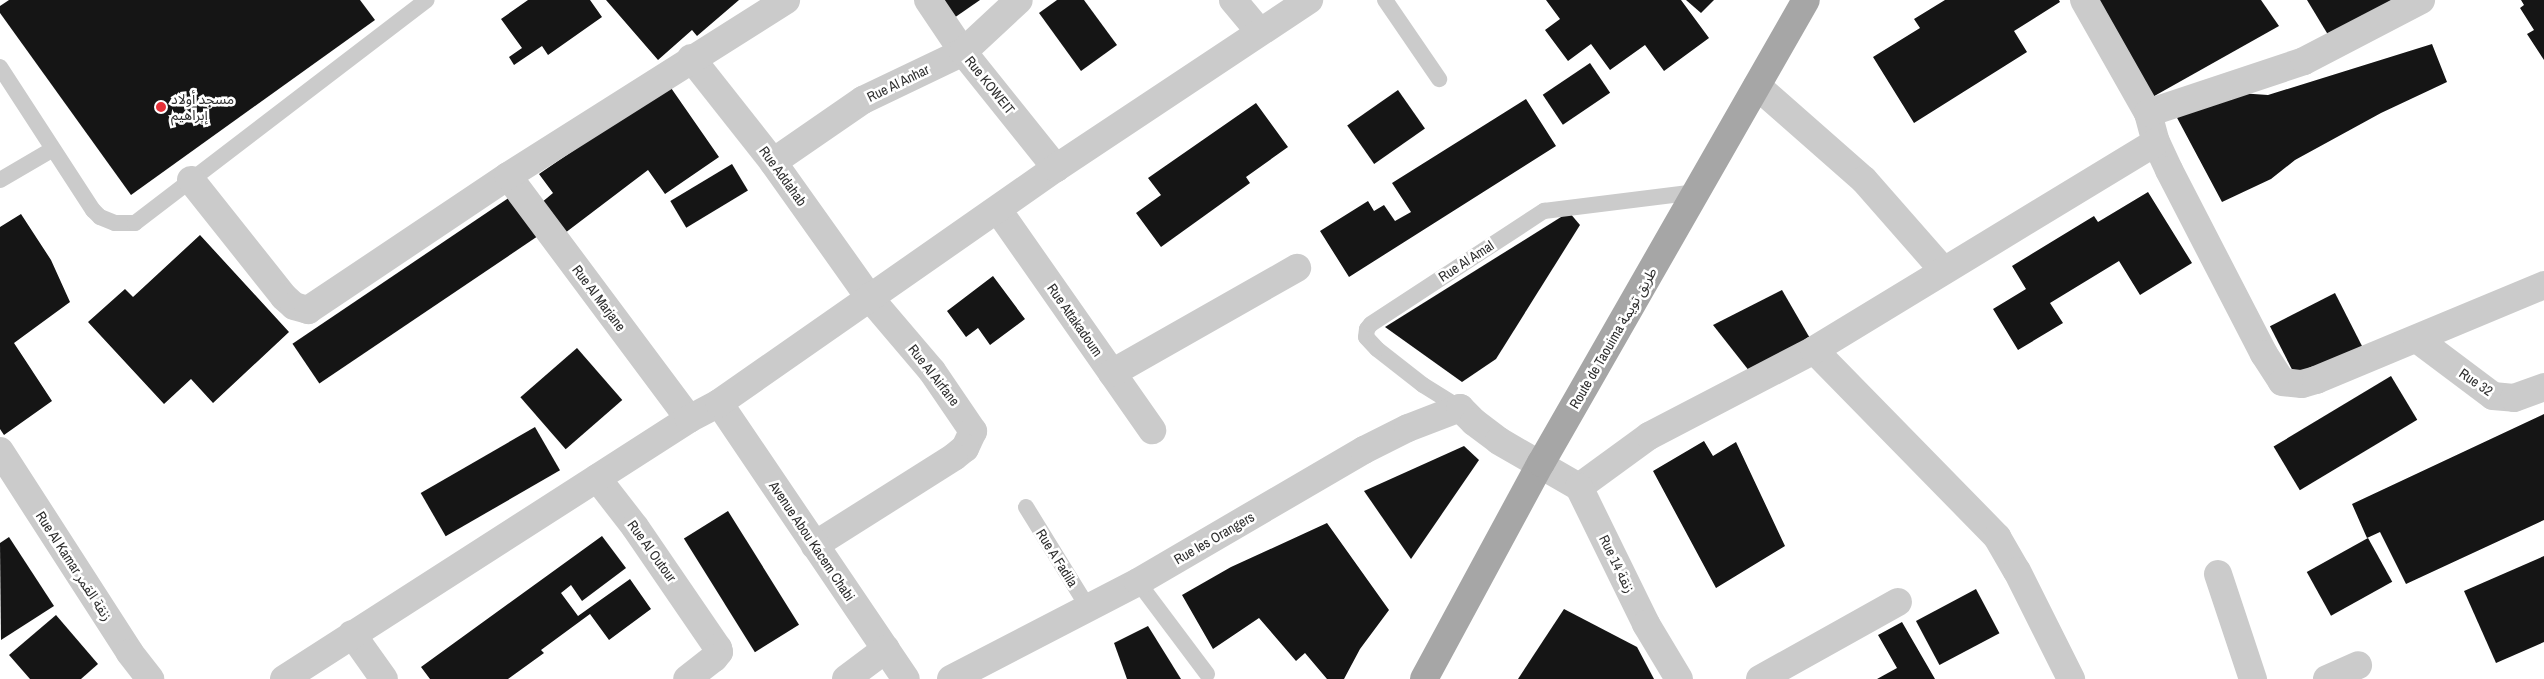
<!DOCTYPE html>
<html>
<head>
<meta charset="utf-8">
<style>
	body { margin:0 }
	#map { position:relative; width:2544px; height:679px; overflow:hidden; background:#fff; font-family:"Archivo Narrow","Noto Sans Arabic",sans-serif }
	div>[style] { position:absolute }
	.building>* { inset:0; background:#151515; transform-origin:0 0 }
	.service>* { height:16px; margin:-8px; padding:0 8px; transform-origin:8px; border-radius:8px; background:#cbcbcb }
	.minor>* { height:28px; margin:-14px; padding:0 14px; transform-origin:14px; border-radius:14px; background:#cbcbcb }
	.tertiary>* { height:28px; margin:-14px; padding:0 14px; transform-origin:14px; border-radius:14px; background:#cbcbcb }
	.primary>* { height:28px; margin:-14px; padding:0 14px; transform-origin:14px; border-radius:14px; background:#a6a6a6 }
	.dots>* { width:14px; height:14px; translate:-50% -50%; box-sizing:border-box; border:2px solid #fff; border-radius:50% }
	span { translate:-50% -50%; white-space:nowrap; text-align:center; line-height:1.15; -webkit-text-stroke:5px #fff; paint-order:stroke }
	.street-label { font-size:14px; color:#2e2e2e }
	.poi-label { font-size:14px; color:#2e2e2e }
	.left { translate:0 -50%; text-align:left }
</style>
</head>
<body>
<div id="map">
	<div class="building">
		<i style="clip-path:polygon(9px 0,360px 0,375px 20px,131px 195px,0 13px,0 6px)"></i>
		<i style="clip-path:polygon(528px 0,590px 0,602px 17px,548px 55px,542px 46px,514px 65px,509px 57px,522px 48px,501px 19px)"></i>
		<i style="clip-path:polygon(606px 0,739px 0,697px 36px,692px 30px,658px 60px)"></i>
		<i style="clip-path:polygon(941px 0,980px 0,954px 18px)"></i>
		<i style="clip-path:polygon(1057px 0,1084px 0,1117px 45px,1081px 71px,1039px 13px)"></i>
		<i style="clip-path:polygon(1546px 0,1681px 0,1709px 38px,1664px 71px,1645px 45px,1610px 70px,1591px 44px,1568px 61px,1545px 30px,1560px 19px)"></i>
		<i style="clip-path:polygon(1686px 0,1714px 0,1701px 13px)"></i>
		<i style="clip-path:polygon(1945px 0,2059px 0,2060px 2px,2014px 31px,2027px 52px,1914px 123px,1873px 57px,1920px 28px,1914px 19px)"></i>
		<i style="clip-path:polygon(2095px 0,2261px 0,2279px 26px,2149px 99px)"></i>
		<i style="clip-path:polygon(2307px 0,2392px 0,2330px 38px)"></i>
		<i style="clip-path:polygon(2521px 0,2544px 0,2544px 60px,2527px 34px,2534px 30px,2520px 8px,2524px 5px)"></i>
		<i style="clip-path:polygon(2432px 44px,2447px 82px,2381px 113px,2295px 160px,2271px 179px,2222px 202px,2175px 114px,2224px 92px,2268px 95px)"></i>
		<i style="left:1590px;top:63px;width:36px;height:57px;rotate:56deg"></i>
		<i style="clip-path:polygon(669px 85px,719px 157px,665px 194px,648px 170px,565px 233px,541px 203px,553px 193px,539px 174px)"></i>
		<i style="left:1398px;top:90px;width:47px;height:62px;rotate:55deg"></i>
		<i style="clip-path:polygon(1526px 99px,1556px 146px,1349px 277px,1320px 231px,1368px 201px,1374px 211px,1384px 205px,1395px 221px,1411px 212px,1392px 183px)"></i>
		<i style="clip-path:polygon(1256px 103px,1288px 147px,1246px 177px,1250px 183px,1161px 247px,1136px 213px,1161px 195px,1148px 178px)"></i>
		<i style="left:732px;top:164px;width:31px;height:72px;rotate:59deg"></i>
		<i style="clip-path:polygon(2148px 192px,2192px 263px,2140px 295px,2119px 261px,2050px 303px,2063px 323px,2018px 350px,1993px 309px,2026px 289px,2012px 266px,2094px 216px,2098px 222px)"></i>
		<i style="left:513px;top:195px;width:48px;height:266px;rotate:56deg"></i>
		<i style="clip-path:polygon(1569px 212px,1580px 225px,1496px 359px,1462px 382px,1385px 327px)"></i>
		<i style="clip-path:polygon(21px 214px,51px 260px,70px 302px,14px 343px,52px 401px,4px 435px,0 429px,0 227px)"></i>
		<i style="clip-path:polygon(200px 235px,289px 332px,213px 403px,191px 379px,164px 404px,88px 322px,125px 289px,133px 297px)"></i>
		<i style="clip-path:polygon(993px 276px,1025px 319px,990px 345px,978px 328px,966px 337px,947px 311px)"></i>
		<i style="clip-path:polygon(1782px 290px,1811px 340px,1750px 372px,1713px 325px)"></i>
		<i style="left:2335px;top:293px;width:62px;height:73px;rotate:63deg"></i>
		<i style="left:577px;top:348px;width:69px;height:75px;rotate:49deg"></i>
		<i style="left:2391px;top:376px;width:51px;height:137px;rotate:59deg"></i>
		<i style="clip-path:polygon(2544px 414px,2544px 520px,2406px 584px,2380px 532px,2367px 538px,2352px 504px)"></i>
		<i style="left:535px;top:427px;width:50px;height:132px;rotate:60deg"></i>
		<i style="clip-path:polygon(1704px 441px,1713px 456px,1736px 442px,1785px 546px,1716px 588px,1653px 471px)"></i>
		<i style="clip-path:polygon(1464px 446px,1479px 460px,1411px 559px,1364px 491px)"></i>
		<i style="left:728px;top:511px;width:134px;height:52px;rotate:58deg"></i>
		<i style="clip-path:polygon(1327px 523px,1389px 610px,1360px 649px,1344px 679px,1327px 679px,1305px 653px,1296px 661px,1259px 618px,1213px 649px,1182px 595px,1231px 567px)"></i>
		<i style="clip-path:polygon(602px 536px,626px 568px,582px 601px,571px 585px,561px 593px,578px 616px,630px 579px,651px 609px,609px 640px,590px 614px,541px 650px,544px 653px,508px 679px,430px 679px,421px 667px)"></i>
		<i style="clip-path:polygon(9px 537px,54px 606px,1px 640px,0 543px)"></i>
		<i style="left:2368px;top:538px;width:50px;height:70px;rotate:61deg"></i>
		<i style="clip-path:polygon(2544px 556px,2544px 642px,2496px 663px,2464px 591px)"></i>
		<i style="left:1976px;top:589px;width:50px;height:68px;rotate:62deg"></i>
		<i style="clip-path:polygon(1564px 609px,1637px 647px,1654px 679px,1518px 679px)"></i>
		<i style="clip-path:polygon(56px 615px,98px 664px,81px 679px,30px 679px,9px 655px)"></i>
		<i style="clip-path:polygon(1902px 622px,1935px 679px,1877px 679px,1897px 668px,1878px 635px)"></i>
		<i style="clip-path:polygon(1148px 626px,1181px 679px,1127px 679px,1114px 643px)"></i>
	</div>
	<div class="service">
		<i style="left:1385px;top:0;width:96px;rotate:55.6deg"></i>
		<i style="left:0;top:67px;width:171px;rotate:57deg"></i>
		<i style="left:93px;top:210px;width:10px;rotate:45deg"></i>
		<i style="left:100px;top:217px;width:16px;rotate:22deg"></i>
		<i style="left:115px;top:223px;width:20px"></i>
		<i style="left:135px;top:223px;width:367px;rotate:-37.4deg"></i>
		<i style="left:0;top:180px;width:61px;rotate:-30.3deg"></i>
		<i style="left:1460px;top:408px;width:44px;rotate:-148.1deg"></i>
		<i style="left:1423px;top:385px;width:58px;rotate:-142deg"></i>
		<i style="left:1377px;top:349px;width:16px;rotate:-133deg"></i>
		<i style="left:1366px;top:337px;width:8px;rotate:-83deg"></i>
		<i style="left:1367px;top:329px;width:6px;rotate:-51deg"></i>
		<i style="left:1371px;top:324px;width:207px;rotate:-33.2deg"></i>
		<i style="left:1544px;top:211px;width:154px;rotate:-7.1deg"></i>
		<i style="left:1026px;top:507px;width:120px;rotate:58.3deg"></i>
		<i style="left:1138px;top:582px;width:115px;rotate:53.1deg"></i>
	</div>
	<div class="minor">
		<i style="left:928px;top:0;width:63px;rotate:56.1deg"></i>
		<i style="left:963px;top:52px;width:149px;rotate:51.3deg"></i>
		<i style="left:1233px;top:0;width:40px;rotate:50deg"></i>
		<i style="left:2084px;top:0;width:130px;rotate:60.5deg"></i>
		<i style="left:2148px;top:113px;width:30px;rotate:75deg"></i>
		<i style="left:2156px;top:142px;width:31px;rotate:65deg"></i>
		<i style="left:2169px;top:170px;width:207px;rotate:62.7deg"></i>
		<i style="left:2264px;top:354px;width:33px;rotate:57deg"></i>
		<i style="left:2282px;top:382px;width:20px;rotate:6deg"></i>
		<i style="left:2302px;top:384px;width:15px;rotate:-16deg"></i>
		<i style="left:2316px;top:380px;width:247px;rotate:-22.6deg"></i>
		<i style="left:691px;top:58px;width:132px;rotate:51.7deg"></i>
		<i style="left:773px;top:162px;width:166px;rotate:54.6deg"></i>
		<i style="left:869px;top:297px;width:97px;rotate:49.6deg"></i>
		<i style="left:932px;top:371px;width:73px;rotate:55.7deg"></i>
		<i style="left:973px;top:431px;width:19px;rotate:115deg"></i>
		<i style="left:965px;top:448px;width:14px;rotate:141deg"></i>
		<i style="left:954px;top:457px;width:165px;rotate:147.7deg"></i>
		<i style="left:1757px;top:86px;width:142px;rotate:41.3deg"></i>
		<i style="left:1864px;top:180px;width:120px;rotate:48.7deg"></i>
		<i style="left:2148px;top:113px;width:164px;rotate:-18.4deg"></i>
		<i style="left:2304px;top:61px;width:132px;rotate:-27.5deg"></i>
		<i style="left:773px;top:162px;width:109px;rotate:-34.6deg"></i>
		<i style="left:863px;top:100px;width:111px;rotate:-25.6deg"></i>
		<i style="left:963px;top:52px;width:76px;rotate:-42.9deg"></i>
		<i style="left:508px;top:176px;width:303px;rotate:53.3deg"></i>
		<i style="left:191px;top:180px;width:149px;rotate:51.5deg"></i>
		<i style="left:284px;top:297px;width:13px;rotate:42deg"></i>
		<i style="left:294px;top:306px;width:15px;rotate:16deg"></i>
		<i style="left:308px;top:310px;width:241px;rotate:-33.8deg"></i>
		<i style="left:508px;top:176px;width:329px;rotate:-32.3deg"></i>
		<i style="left:998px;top:210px;width:269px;rotate:55deg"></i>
		<i style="left:2417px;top:339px;width:95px;rotate:36.9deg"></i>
		<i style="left:2493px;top:396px;width:21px;rotate:5deg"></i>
		<i style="left:2514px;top:398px;width:32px;rotate:-20deg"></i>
		<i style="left:1814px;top:350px;width:262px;rotate:45.6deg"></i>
		<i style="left:1997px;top:537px;width:39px;rotate:60deg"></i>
		<i style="left:2017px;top:571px;width:121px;rotate:63.4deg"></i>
		<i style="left:1112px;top:373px;width:213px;rotate:-29.6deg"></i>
		<i style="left:719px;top:403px;width:333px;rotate:55.9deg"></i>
		<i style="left:0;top:451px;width:240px;rotate:57.2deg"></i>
		<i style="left:130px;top:653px;width:33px;rotate:52deg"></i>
		<i style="left:597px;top:478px;width:62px;rotate:52.2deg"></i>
		<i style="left:635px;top:527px;width:147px;rotate:55.6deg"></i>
		<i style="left:718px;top:648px;width:4px;rotate:76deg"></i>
		<i style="left:719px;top:652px;width:8px;rotate:130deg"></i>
		<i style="left:714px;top:658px;width:34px;rotate:142deg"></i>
		<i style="left:1579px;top:487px;width:87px;rotate:-36.1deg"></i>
		<i style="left:1649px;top:436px;width:186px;rotate:-27.5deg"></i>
		<i style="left:1814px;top:350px;width:400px;rotate:-31.3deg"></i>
		<i style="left:2218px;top:574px;width:111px;rotate:71.6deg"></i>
		<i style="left:352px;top:634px;width:55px;rotate:54.6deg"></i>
		<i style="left:846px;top:679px;width:50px;rotate:-36.9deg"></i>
		<i style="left:951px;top:679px;width:211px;rotate:-27.4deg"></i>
		<i style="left:1138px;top:582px;width:262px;rotate:-30.3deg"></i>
		<i style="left:1364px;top:450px;width:49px;rotate:-26.6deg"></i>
		<i style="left:1408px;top:428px;width:56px;rotate:-21deg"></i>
		<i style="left:1460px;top:408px;width:20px;rotate:45deg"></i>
		<i style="left:1474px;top:422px;width:31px;rotate:37deg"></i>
		<i style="left:1499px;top:441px;width:92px;rotate:29.9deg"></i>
		<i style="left:1579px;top:487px;width:153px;rotate:63.9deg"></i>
		<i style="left:1646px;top:624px;width:64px;rotate:59deg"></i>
		<i style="left:1760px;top:679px;width:158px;rotate:-29.2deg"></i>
		<i style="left:2327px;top:679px;width:34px;rotate:-24deg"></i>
	</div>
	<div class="tertiary">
		<i style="left:284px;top:679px;width:481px;rotate:-32.7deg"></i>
		<i style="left:689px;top:419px;width:34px;rotate:-28deg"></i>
		<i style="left:719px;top:403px;width:411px;rotate:-34.9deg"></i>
		<i style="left:1056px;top:168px;width:304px;rotate:-33.6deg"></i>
	</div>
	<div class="primary">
		<i style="left:1424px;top:679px;width:246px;rotate:-61.6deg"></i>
		<i style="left:1541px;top:463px;width:533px;rotate:-60.22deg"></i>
	</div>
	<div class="dots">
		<i style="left:161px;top:107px;background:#e53038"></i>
	</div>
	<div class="street-label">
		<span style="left:898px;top:83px;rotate:-26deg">Rue Al Anhar</span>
		<span style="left:990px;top:85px;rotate:51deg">Rue KOWEIT</span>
		<span style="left:783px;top:176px;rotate:54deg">Rue Addahab</span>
		<span style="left:1466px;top:261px;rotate:-33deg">Rue Al Amal</span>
		<span style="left:599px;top:298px;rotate:53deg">Rue Al Marjane</span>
		<span style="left:1075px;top:320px;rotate:55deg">Rue Attakadoum</span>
		<span style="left:1613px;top:338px;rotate:-60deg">Route de Taouima طريق تويمة</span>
		<span style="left:934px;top:375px;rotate:52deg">Rue Al Airfane</span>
		<span style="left:2476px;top:382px;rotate:34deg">Rue 32</span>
		<span style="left:1214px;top:538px;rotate:-30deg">Rue les Orangers</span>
		<span style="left:812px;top:541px;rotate:56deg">Avenue Abou Kacem Chabi</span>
		<span style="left:652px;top:551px;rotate:54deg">Rue Al Outour</span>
		<span style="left:1057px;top:558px;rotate:58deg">Rue A Fadila</span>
		<span style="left:1617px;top:564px;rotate:64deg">Rue 14 زنقة</span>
		<span style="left:74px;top:566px;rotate:57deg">Rue Al Kamar زنقة القمر</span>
	</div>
	<div class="poi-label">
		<span class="left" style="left:171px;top:107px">مسجد أولاد<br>إبراهيم</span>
	</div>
</div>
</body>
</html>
